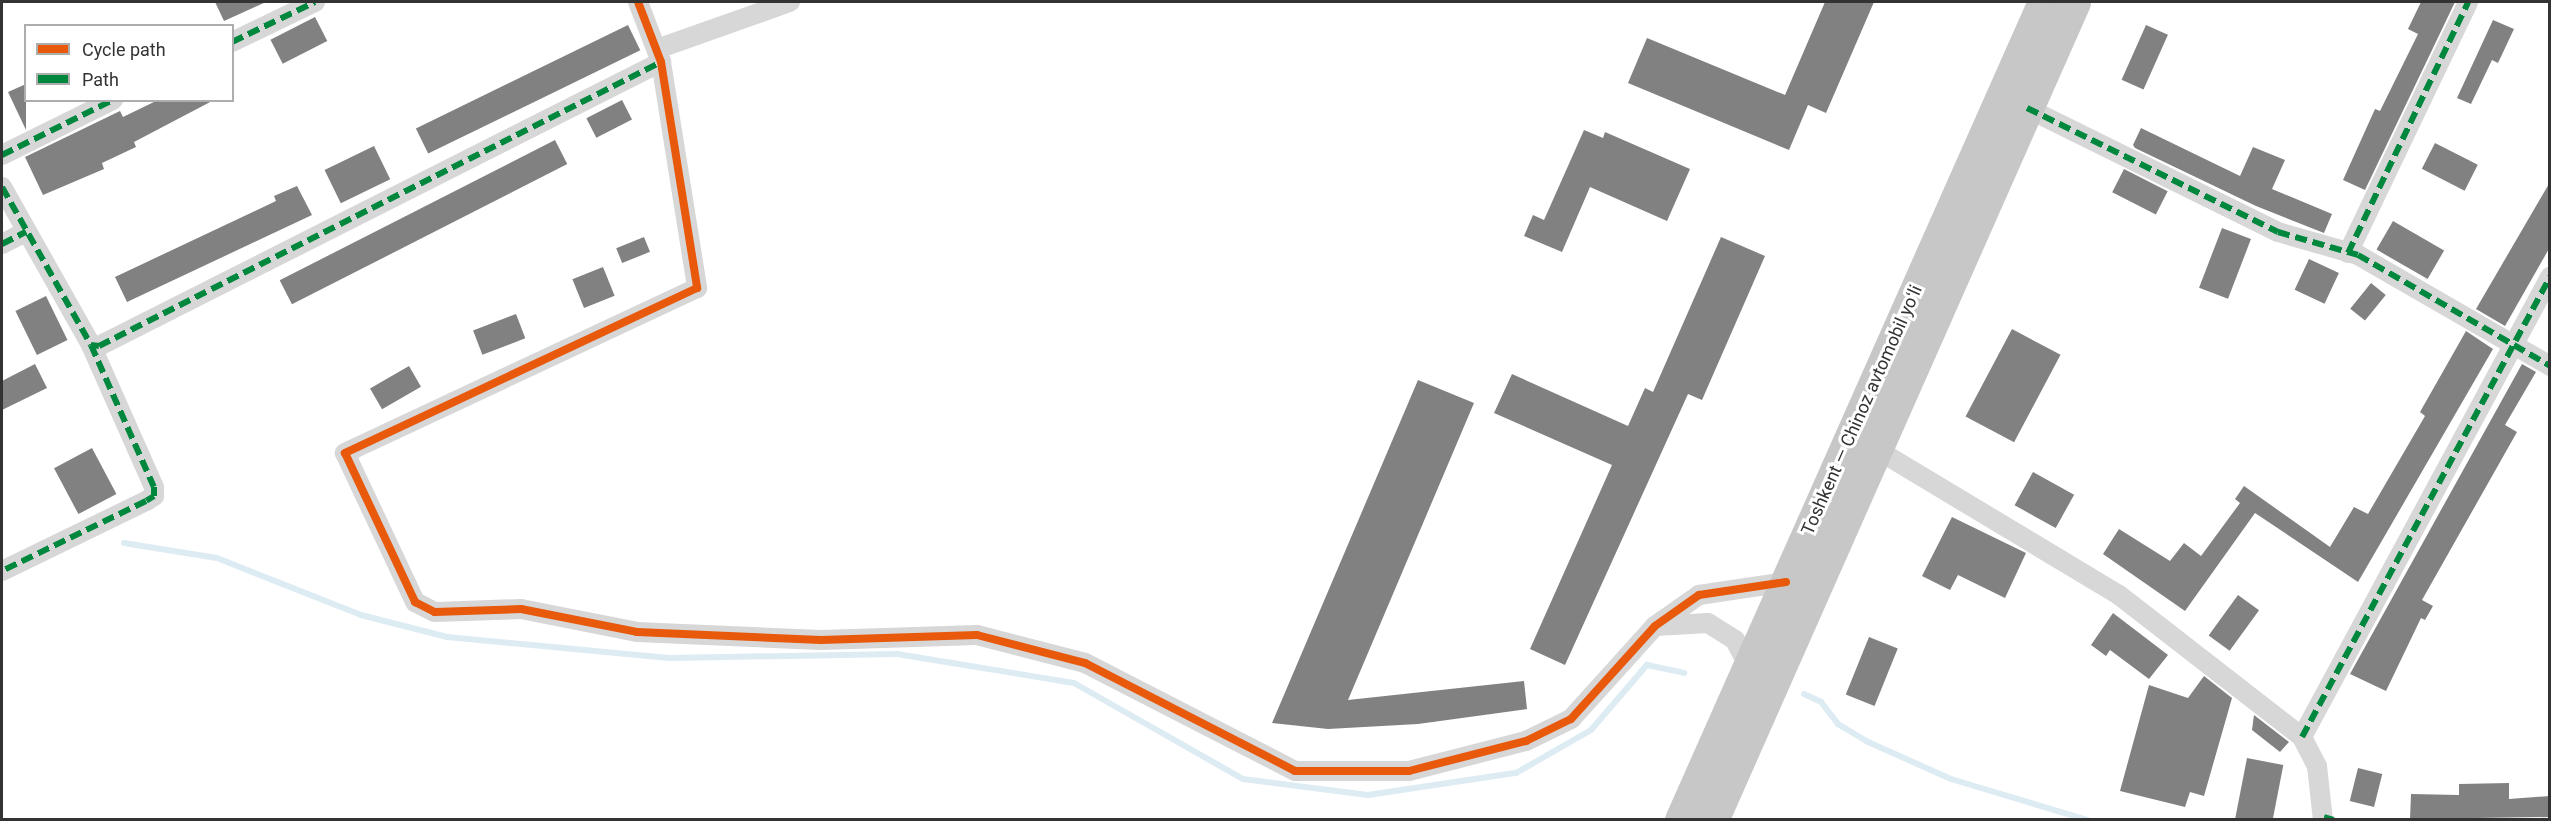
<!DOCTYPE html>
<html>
<head>
<meta charset="utf-8">
<style>
	body { margin:0 }
	#map { position:relative; width:2551px; height:821px; overflow:hidden; background:#fff; font-family:Roboto,sans-serif }
	div>[style] { position:absolute }
	.stream>* { height:6px; margin:-3px; padding:0 3px; transform-origin:3px; border-radius:3px; background:#ddebf3 }
	.building>* { inset:0; background:#818181; transform-origin:0 0 }
	.minor>* { height:20px; margin:-10px; padding:0 10px; transform-origin:10px; border-radius:10px; background:#d7d7d7 }
	.trunk>* { height:33px; margin:-16.5px; padding:0 16.5px; transform-origin:16.5px; border-radius:16.5px; background:#c7c7c7 }
	.quiet>* { height:6px; margin-top:-3px; transform-origin:0; background:repeating-linear-gradient(90deg,#00873e 0 12px,transparent 0 18px) }
	.cycleway>* { height:8px; margin:-4px; padding:0 4px; transform-origin:4px; border-radius:4px; background:#e8590c }
	span { translate:-50% -50%; white-space:nowrap; text-align:center; line-height:1.15; -webkit-text-stroke:6px #fff; paint-order:stroke }
	.street-label { font-size:18px; color:#333 }
	.frame { position:absolute; inset:0; border:3px solid #333; pointer-events:none }
	.legend { position:absolute; left:24px; top:24px; width:210px; height:78px; box-sizing:border-box; background:#fff; border:2px solid #adadad; margin:0; padding:8px 10px; list-style:none; font-size:18px; color:#333 }
	.legend li { display:flex; align-items:center; gap:12px; height:30px }
	.legend b { width:30px; border:2px solid #adadad }
</style>
</head>
<body>
<div id="map">
	<div class="stream">
		<i style="left:124px;top:543px;width:94px;rotate:9.2deg"></i>
		<i style="left:217px;top:558px;width:155px;rotate:21.6deg"></i>
		<i style="left:361px;top:615px;width:89px;rotate:14.3deg"></i>
		<i style="left:447px;top:637px;width:223px;rotate:5.4deg"></i>
		<i style="left:669px;top:658px;width:228px;rotate:-1deg"></i>
		<i style="left:897px;top:654px;width:179px;rotate:9.3deg"></i>
		<i style="left:1074px;top:683px;width:194px;rotate:29.6deg"></i>
		<i style="left:1243px;top:779px;width:126px;rotate:7.3deg"></i>
		<i style="left:1368px;top:795px;width:150px;rotate:-8.5deg"></i>
		<i style="left:1516px;top:773px;width:86px;rotate:-29.8deg"></i>
		<i style="left:1591px;top:730px;width:86px;rotate:-49.3deg"></i>
		<i style="left:1647px;top:665px;width:38px;rotate:12deg"></i>
		<i style="left:1804px;top:694px;width:19px;rotate:25deg"></i>
		<i style="left:1821px;top:702px;width:28px;rotate:52deg"></i>
		<i style="left:1838px;top:724px;width:33px;rotate:31deg"></i>
		<i style="left:1866px;top:741px;width:93px;rotate:24.1deg"></i>
		<i style="left:1951px;top:779px;width:143px;rotate:16.7deg"></i>
	</div>
	<div class="building">
		<i style="clip-path:polygon(215px 2px,266px 2px,224px 21px)"></i>
		<i style="clip-path:polygon(1825px 2px,1874px 2px,1826px 113px,1808px 105px,1789px 150px,1628px 83px,1647px 38px,1785px 95px)"></i>
		<i style="clip-path:polygon(2421px 2px,2455px 2px,2365px 190px,2343px 180px,2375px 109px,2380px 111px,2418px 34px,2408px 29px)"></i>
		<i style="left:315px;top:17px;width:27px;height:50px;rotate:63deg"></i>
		<i style="clip-path:polygon(2493px 20px,2514px 29px,2498px 63px,2492px 60px,2471px 104px,2457px 98px)"></i>
		<i style="left:628px;top:25px;width:28px;height:236px;rotate:64deg"></i>
		<i style="left:2146px;top:25px;width:24px;height:60px;rotate:24deg"></i>
		<i style="clip-path:polygon(26px 84px,26px 130px,8px 92px)"></i>
		<i style="clip-path:polygon(158px 100px,214px 100px,134px 142px,136px 147px,102px 163px,104px 169px,43px 195px,25px 157px,120px 111px,123px 117px)"></i>
		<i style="left:622px;top:100px;width:22px;height:40px;rotate:63deg"></i>
		<i style="clip-path:polygon(2141px 128px,2240px 176px,2253px 147px,2285px 160px,2272px 189px,2332px 214px,2324px 233px,2256px 206px,2135px 148px,2133px 145px)"></i>
		<i style="clip-path:polygon(1584px 130px,1603px 138px,1605px 132px,1690px 169px,1667px 221px,1590px 187px,1562px 252px,1524px 236px,1533px 215px,1544px 220px)"></i>
		<i style="left:555px;top:140px;width:27px;height:309px;rotate:63deg"></i>
		<i style="left:2435px;top:143px;width:48px;height:29px;rotate:27deg"></i>
		<i style="left:374px;top:146px;width:37px;height:55px;rotate:64deg"></i>
		<i style="left:2124px;top:169px;width:49px;height:26px;rotate:27deg"></i>
		<i style="clip-path:polygon(2550px 182px,2550px 247px,2505px 326px,2476px 309px)"></i>
		<i style="clip-path:polygon(297px 186px,312px 215px,127px 302px,115px 277px,276px 201px,274px 196px)"></i>
		<i style="left:2393px;top:221px;width:59px;height:33px;rotate:30deg"></i>
		<i style="left:2222px;top:228px;width:31px;height:64px;rotate:21deg"></i>
		<i style="left:644px;top:237px;width:16px;height:30px;rotate:68deg"></i>
		<i style="clip-path:polygon(1721px 237px,1765px 256px,1702px 400px,1688px 394px,1565px 665px,1530px 649px,1612px 465px,1494px 413px,1512px 374px,1628px 426px,1645px 388px,1653px 392px)"></i>
		<i style="left:2309px;top:259px;width:33px;height:34px;rotate:25deg"></i>
		<i style="left:603px;top:267px;width:31px;height:33px;rotate:68deg"></i>
		<i style="left:2371px;top:283px;width:19px;height:33px;rotate:39deg"></i>
		<i style="left:46px;top:296px;width:49px;height:34px;rotate:64deg"></i>
		<i style="left:516px;top:314px;width:26px;height:46px;rotate:69deg"></i>
		<i style="left:2012px;top:329px;width:55px;height:99px;rotate:28deg"></i>
		<i style="clip-path:polygon(2466px 331px,2493px 349px,2358px 582px,2255px 513px,2185px 611px,2103px 554px,2119px 529px,2170px 561px,2184px 543px,2201px 556px,2240px 503px,2235px 499px,2244px 486px,2330px 547px,2354px 507px,2368px 514px,2425px 416px,2420px 412px)"></i>
		<i style="clip-path:polygon(35px 364px,47px 388px,2px 410px,2px 381px)"></i>
		<i style="clip-path:polygon(2522px 364px,2536px 372px,2505px 425px,2517px 432px,2422px 600px,2433px 606px,2425px 620px,2421px 618px,2386px 691px,2350px 674px)"></i>
		<i style="left:409px;top:366px;width:24px;height:45px;rotate:60deg"></i>
		<i style="clip-path:polygon(1418px 380px,1474px 403px,1348px 700px,1524px 681px,1527px 709px,1418px 724px,1328px 729px,1272px 723px)"></i>
		<i style="left:92px;top:448px;width:52px;height:43px;rotate:62deg"></i>
		<i style="left:2033px;top:472px;width:47px;height:38px;rotate:29deg"></i>
		<i style="clip-path:polygon(1952px 517px,2026px 553px,2005px 598px,1958px 575px,1950px 590px,1922px 576px)"></i>
		<i style="left:2238px;top:595px;width:26px;height:50px;rotate:36deg"></i>
		<i style="clip-path:polygon(2113px 613px,2168px 655px,2149px 679px,2110px 650px,2106px 656px,2091px 645px)"></i>
		<i style="left:1869px;top:637px;width:31px;height:62px;rotate:22deg"></i>
		<i style="clip-path:polygon(2204px 676px,2232px 698px,2204px 796px,2190px 792px,2185px 807px,2120px 791px,2149px 685px,2188px 698px)"></i>
		<i style="clip-path:polygon(2254px 715px,2289px 742px,2280px 752px,2252px 730px)"></i>
		<i style="left:2247px;top:758px;width:37px;height:62px;rotate:11deg"></i>
		<i style="left:2358px;top:768px;width:25px;height:34px;rotate:14deg"></i>
		<i style="clip-path:polygon(2509px 783px,2509px 799px,2550px 796px,2550px 817px,2410px 819px,2411px 794px,2459px 795px,2459px 784px)"></i>
	</div>
	<div class="minor">
		<i style="left:638px;top:2px;width:64px;rotate:69deg"></i>
		<i style="left:661px;top:62px;width:229px;rotate:80.9deg"></i>
		<i style="left:697px;top:288px;width:389px;rotate:154.9deg"></i>
		<i style="left:345px;top:453px;width:165px;rotate:64.8deg"></i>
		<i style="left:415px;top:602px;width:22px;rotate:27deg"></i>
		<i style="left:435px;top:612px;width:86px;rotate:-2deg"></i>
		<i style="left:521px;top:609px;width:118px;rotate:11.2deg"></i>
		<i style="left:637px;top:632px;width:184px;rotate:2.5deg"></i>
		<i style="left:821px;top:640px;width:156px;rotate:-1.8deg"></i>
		<i style="left:977px;top:635px;width:112px;rotate:14.5deg"></i>
		<i style="left:1085px;top:663px;width:236px;rotate:27.2deg"></i>
		<i style="left:1295px;top:771px;width:114px"></i>
		<i style="left:1409px;top:771px;width:121px;rotate:-14.4deg"></i>
		<i style="left:1526px;top:741px;width:50px;rotate:-26.1deg"></i>
		<i style="left:1571px;top:719px;width:125px;rotate:-47.9deg"></i>
		<i style="left:1655px;top:626px;width:54px;rotate:-35.2deg"></i>
		<i style="left:1699px;top:595px;width:88px;rotate:-8.5deg"></i>
		<i style="left:232px;top:42px;width:92px;rotate:-25.7deg"></i>
		<i style="left:657px;top:49px;width:141px;rotate:-19.5deg"></i>
		<i style="left:2027px;top:108px;width:280px;rotate:26.3deg"></i>
		<i style="left:2278px;top:232px;width:83px;rotate:16deg"></i>
		<i style="left:2358px;top:255px;width:222px;rotate:30deg"></i>
		<i style="left:2px;top:155px;width:124px;rotate:-26.4deg"></i>
		<i style="left:2px;top:187px;width:181px;rotate:60.6deg"></i>
		<i style="left:91px;top:345px;width:155px;rotate:66.1deg"></i>
		<i style="left:154px;top:487px;width:9px;rotate:90deg"></i>
		<i style="left:154px;top:496px;width:9px;rotate:148deg"></i>
		<i style="left:146px;top:501px;width:160px;rotate:154.1deg"></i>
		<i style="left:2px;top:244px;width:27px;rotate:-27deg"></i>
		<i style="left:2348px;top:253px;width:278px;rotate:-64.4deg"></i>
		<i style="left:91px;top:345px;width:8px;rotate:7deg"></i>
		<i style="left:99px;top:346px;width:630px;rotate:-26.81deg"></i>
		<i style="left:1876px;top:449px;width:283px;rotate:31deg"></i>
		<i style="left:2119px;top:595px;width:232px;rotate:37.8deg"></i>
		<i style="left:2302px;top:737px;width:33px;rotate:63deg"></i>
		<i style="left:2317px;top:766px;width:54px;rotate:83.7deg"></i>
		<i style="left:1655px;top:626px;width:53px;rotate:-3.2deg"></i>
		<i style="left:1708px;top:623px;width:32px;rotate:32deg"></i>
		<i style="left:1735px;top:640px;width:30px;rotate:63deg"></i>
		<i style="left:2302px;top:737px;width:523px;rotate:-61.67deg"></i>
	</div>
	<div class="trunk">
		<i style="left:1681px;top:820px;width:895px;rotate:-66.07deg"></i>
		<i style="left:1712px;top:820px;width:895px;rotate:-66.13deg"></i>
	</div>
	<div class="quiet">
		<i style="left:232px;top:42px;width:92px;rotate:-25.7deg"></i>
		<i style="left:2027px;top:108px;width:280px;rotate:26.3deg"></i>
		<i style="left:2278px;top:232px;width:83px;rotate:16deg"></i>
		<i style="left:2358px;top:255px;width:222px;rotate:30deg"></i>
		<i style="left:2px;top:155px;width:124px;rotate:-26.4deg"></i>
		<i style="left:2px;top:187px;width:181px;rotate:60.6deg"></i>
		<i style="left:91px;top:345px;width:155px;rotate:66.1deg"></i>
		<i style="left:154px;top:487px;width:9px;rotate:90deg"></i>
		<i style="left:154px;top:496px;width:9px;rotate:148deg"></i>
		<i style="left:146px;top:501px;width:160px;rotate:154.1deg"></i>
		<i style="left:2px;top:244px;width:27px;rotate:-27deg"></i>
		<i style="left:2348px;top:253px;width:278px;rotate:-64.4deg"></i>
		<i style="left:91px;top:345px;width:8px;rotate:7deg"></i>
		<i style="left:99px;top:346px;width:630px;rotate:-26.81deg"></i>
		<i style="left:2302px;top:737px;width:523px;rotate:-61.67deg"></i>
		<i style="left:2324px;top:817px;width:10px;rotate:17deg"></i>
	</div>
	<div class="cycleway">
		<i style="left:638px;top:2px;width:64px;rotate:69deg"></i>
		<i style="left:661px;top:62px;width:229px;rotate:80.9deg"></i>
		<i style="left:697px;top:288px;width:389px;rotate:154.9deg"></i>
		<i style="left:345px;top:453px;width:165px;rotate:64.8deg"></i>
		<i style="left:415px;top:602px;width:22px;rotate:27deg"></i>
		<i style="left:435px;top:612px;width:86px;rotate:-2deg"></i>
		<i style="left:521px;top:609px;width:118px;rotate:11.2deg"></i>
		<i style="left:637px;top:632px;width:184px;rotate:2.5deg"></i>
		<i style="left:821px;top:640px;width:156px;rotate:-1.8deg"></i>
		<i style="left:977px;top:635px;width:112px;rotate:14.5deg"></i>
		<i style="left:1085px;top:663px;width:236px;rotate:27.2deg"></i>
		<i style="left:1295px;top:771px;width:114px"></i>
		<i style="left:1409px;top:771px;width:121px;rotate:-14.4deg"></i>
		<i style="left:1526px;top:741px;width:50px;rotate:-26.1deg"></i>
		<i style="left:1571px;top:719px;width:125px;rotate:-47.9deg"></i>
		<i style="left:1655px;top:626px;width:54px;rotate:-35.2deg"></i>
		<i style="left:1699px;top:595px;width:88px;rotate:-8.5deg"></i>
	</div>
	<div class="street-label">
		<span style="left:1862px;top:410px;rotate:-66deg">Toshkent — Chinoz avtomobil yoʻli</span>
	</div>
	<div class="frame"></div>
	<ul class="legend">
	<li><b style="height:8px;background:#e8590c"></b>Cycle path</li>
	<li><b style="height:8px;background:#00873e"></b>Path</li>
	</ul>
</div>
</body>
</html>
